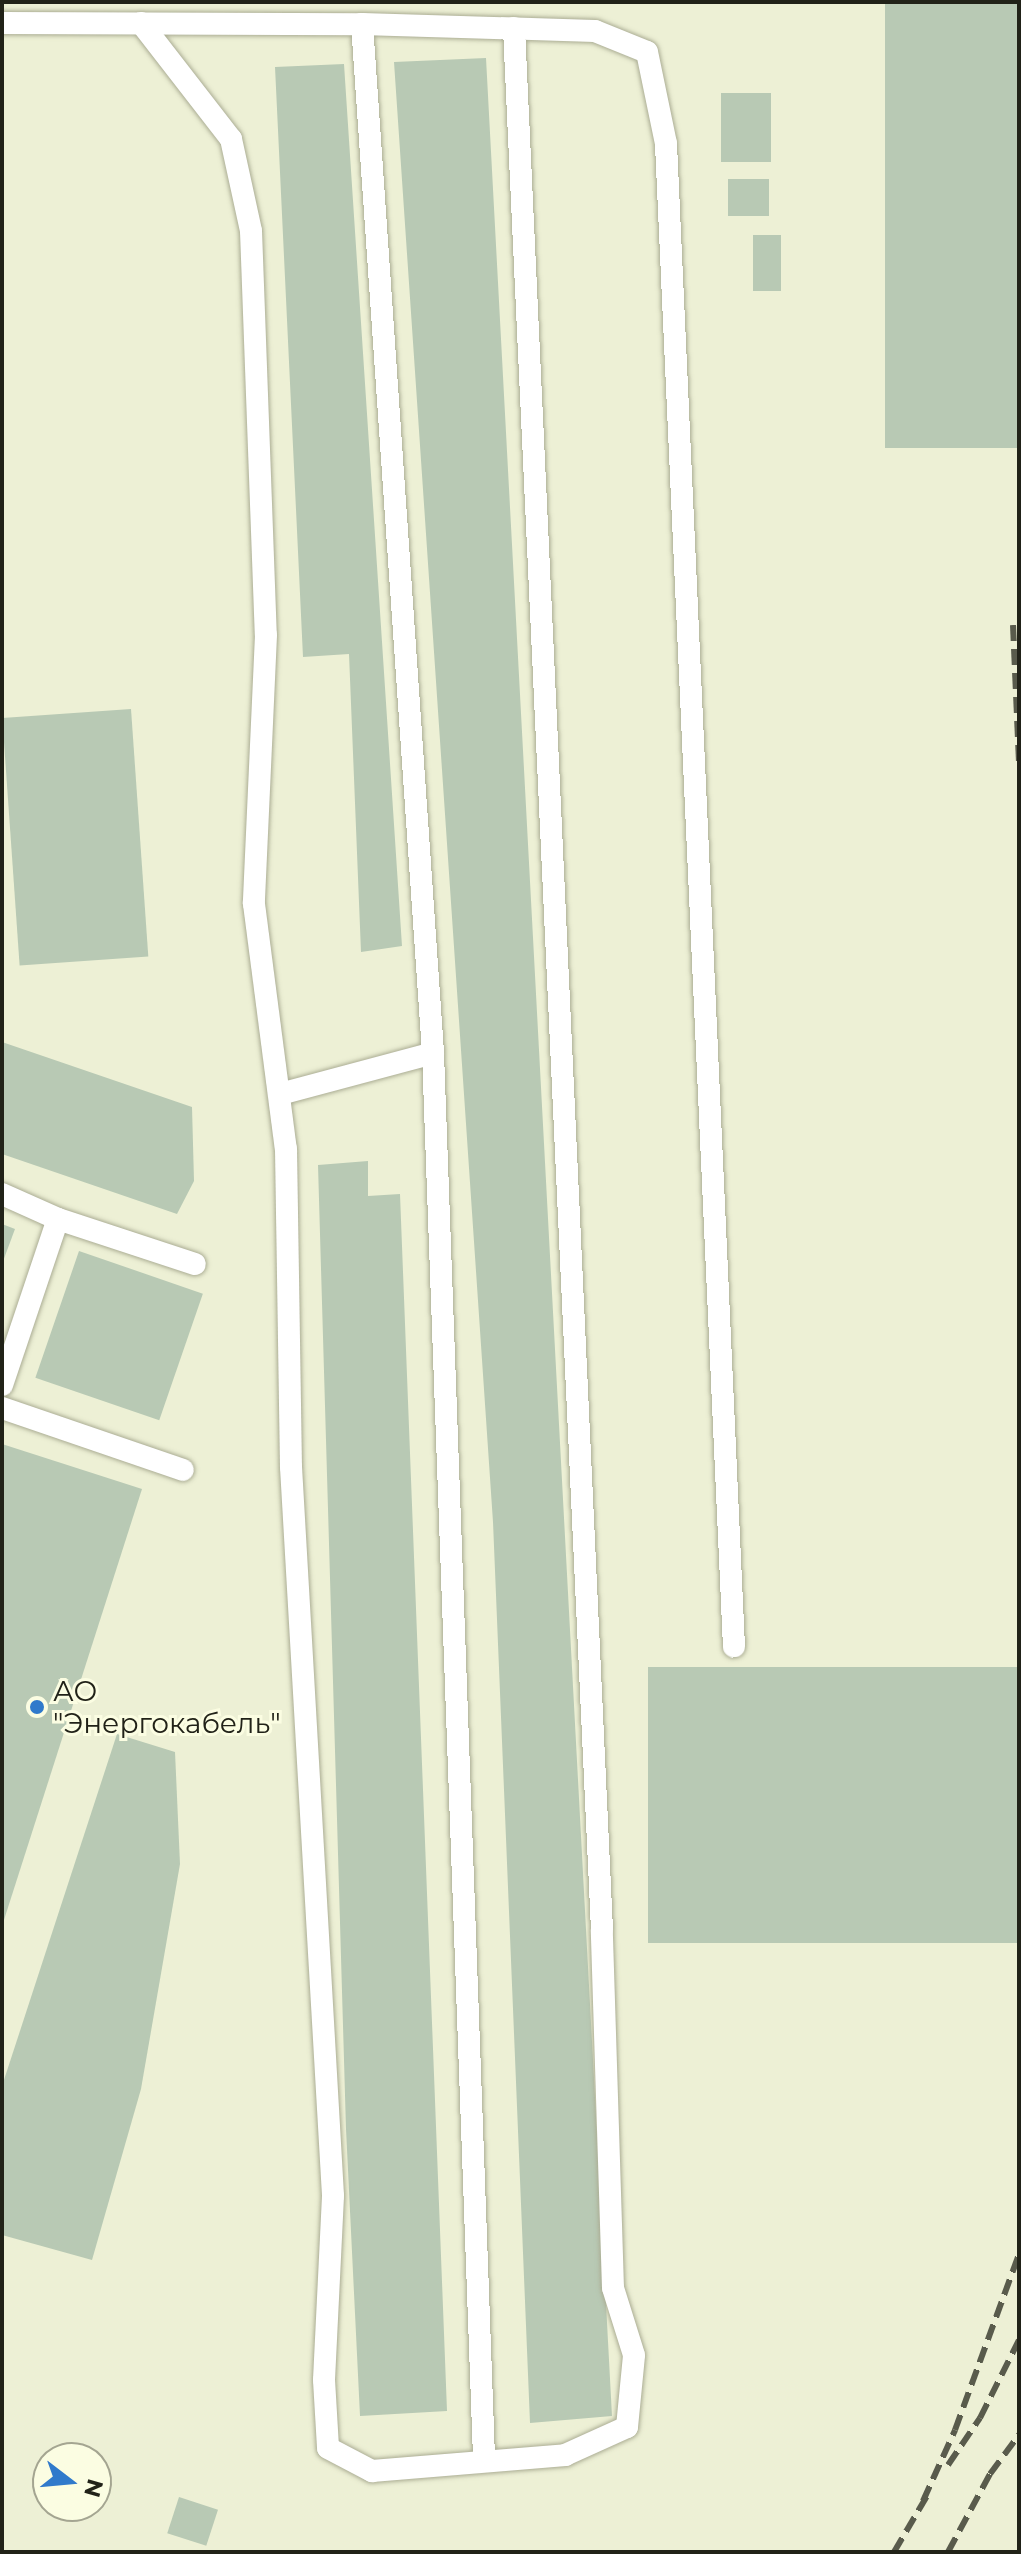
<!DOCTYPE html>
<html>
<head>
<meta charset="utf-8">
<style>
	body { margin:0 }
	#map { position:relative; width:1021px; height:2554px; overflow:hidden; background:#edf0d5; font-family:Montserrat,sans-serif }
	div>[style] { position:absolute }
	.building>* { inset:0; background:#b8c9b4; transform-origin:0 0 }
	.roads { filter:drop-shadow(0 0 2px #abad94) drop-shadow(0 0 2px #abad94) }
	.service>* { height:22px; margin:-11px; padding:0 11px; transform-origin:11px; border-radius:11px; background:#fff }
	.rail>* { height:6px; margin-top:-3px; transform-origin:0; background:repeating-linear-gradient(90deg,#595b4c 0 16px,transparent 0 24px) }
	.dots>* { width:22px; height:22px; translate:-50% -50%; box-sizing:border-box; border:4px solid #fbfde2; border-radius:50% }
	span { translate:-50% -50%; white-space:nowrap; text-align:center; line-height:1.15; -webkit-text-stroke:6px #fbfde2; paint-order:stroke }
	.poi-label { font-size:28px; color:#212218 }
	.left { translate:0 -50%; text-align:left }
	.frame { position:absolute; inset:0; border:4px solid #212218; pointer-events:none }
	.north { position:absolute; left:32px; top:2442px; width:80px; height:80px; box-sizing:border-box; background:#fbfde2; border:2px solid #a4a591; border-radius:50%; rotate:106deg; font-size:22px; font-weight:700; line-height:32px; text-align:center; color:#212218 }
	.north::after { content:''; display:block; margin:auto; width:28px; height:36px; background:#307acb; clip-path:polygon(50% 0,100% 100%,50% 72%,0 100%) }
</style>
</head>
<body>
<div id="map">
	<div class="building">
		<i style="left:885px;top:2px;width:134px;height:446px"></i>
		<i style="clip-path:polygon(486px 58px,612px 2416px,530px 2423px,493px 1522px,394px 62px)"></i>
		<i style="clip-path:polygon(344px 64px,402px 946px,361px 952px,349px 654px,303px 657px,275px 67px)"></i>
		<i style="left:721px;top:93px;width:50px;height:69px"></i>
		<i style="left:769px;top:179px;width:37px;height:41px;rotate:90deg"></i>
		<i style="left:753px;top:235px;width:28px;height:56px"></i>
		<i style="left:131px;top:709px;width:248px;height:129px;rotate:86deg"></i>
		<i style="clip-path:polygon(2px 1042px,192px 1107px,194px 1181px,177px 1214px,2px 1154px)"></i>
		<i style="clip-path:polygon(368px 1161px,368px 1196px,400px 1194px,447px 2411px,360px 2416px,346px 2129px,318px 1165px)"></i>
		<i style="clip-path:polygon(2px 1224px,15px 1229px,2px 1264px)"></i>
		<i style="left:79px;top:1251px;width:131px;height:134px;rotate:19deg"></i>
		<i style="clip-path:polygon(2px 1444px,142px 1489px,3px 1923px,2px 1923px)"></i>
		<i style="left:1019px;top:1667px;width:276px;height:371px;rotate:90deg"></i>
		<i style="clip-path:polygon(117px 1734px,175px 1752px,180px 1864px,141px 2089px,92px 2260px,2px 2235px,2px 2086px)"></i>
		<i style="left:179px;top:2497px;width:41px;height:38px;rotate:18deg"></i>
	</div>
	<div class="roads">
		<div class="service">
			<i style="left:2px;top:23px;width:360px;rotate:0.2deg"></i>
			<i style="left:362px;top:24px;width:233px;rotate:1.7deg"></i>
			<i style="left:595px;top:31px;width:56px;rotate:22deg"></i>
			<i style="left:647px;top:52px;width:94px;rotate:78.3deg"></i>
			<i style="left:666px;top:144px;width:1504px;rotate:87.41deg"></i>
			<i style="left:141px;top:23px;width:147px;rotate:52.2deg"></i>
			<i style="left:231px;top:139px;width:94px;rotate:77.7deg"></i>
			<i style="left:251px;top:231px;width:404px;rotate:87.9deg"></i>
			<i style="left:266px;top:635px;width:269px;rotate:92.6deg"></i>
			<i style="left:254px;top:904px;width:247px;rotate:82.6deg"></i>
			<i style="left:286px;top:1149px;width:318px;rotate:89.1deg"></i>
			<i style="left:291px;top:1467px;width:730px;rotate:86.7deg"></i>
			<i style="left:333px;top:2196px;width:184px;rotate:92.8deg"></i>
			<i style="left:324px;top:2380px;width:68px;rotate:86.6deg"></i>
			<i style="left:328px;top:2448px;width:50px;rotate:27.6deg"></i>
			<i style="left:372px;top:2471px;width:194px;rotate:-4.7deg"></i>
			<i style="left:565px;top:2455px;width:68px;rotate:-24.3deg"></i>
			<i style="left:627px;top:2427px;width:72px;rotate:-84.4deg"></i>
			<i style="left:634px;top:2355px;width:70px;rotate:-107.4deg"></i>
			<i style="left:613px;top:2288px;width:358px;rotate:-91.8deg"></i>
			<i style="left:602px;top:1930px;width:1904px;rotate:-92.65deg"></i>
			<i style="left:362px;top:24px;width:1031px;rotate:86.05deg"></i>
			<i style="left:433px;top:1053px;width:1407px;rotate:87.92deg"></i>
			<i style="left:280px;top:1094px;width:158px;rotate:-15deg"></i>
			<i style="left:2px;top:1194px;width:61px;rotate:24.1deg"></i>
			<i style="left:58px;top:1219px;width:144px;rotate:18.2deg"></i>
			<i style="left:2px;top:1385px;width:175px;rotate:-71.4deg"></i>
			<i style="left:2px;top:1408px;width:191px;rotate:18.9deg"></i>
		</div>
	</div>
	<div class="rail">
		<i style="left:1013px;top:625px;width:140px;rotate:87.5deg"></i>
		<i style="left:948px;top:2465px;width:57px;rotate:-55.8deg"></i>
		<i style="left:980px;top:2418px;width:87px;rotate:-63.4deg"></i>
		<i style="left:923px;top:2501px;width:78px;rotate:-65.7deg"></i>
		<i style="left:955px;top:2430px;width:187px;rotate:-70deg"></i>
		<i style="left:894px;top:2552px;width:71px;rotate:-59.5deg"></i>
		<i style="left:948px;top:2552px;width:89px;rotate:-61.7deg"></i>
		<i style="left:990px;top:2474px;width:49px;rotate:-53.4deg"></i>
	</div>
	<div class="dots">
		<i style="left:37px;top:1707px;background:#307acb"></i>
	</div>
	<div class="poi-label">
		<span class="left" style="left:53px;top:1707px">АО<br>"Энергокабель"</span>
	</div>
	<div class="frame"></div>
	<div class="north">N</div>
</div>
</body>
</html>
